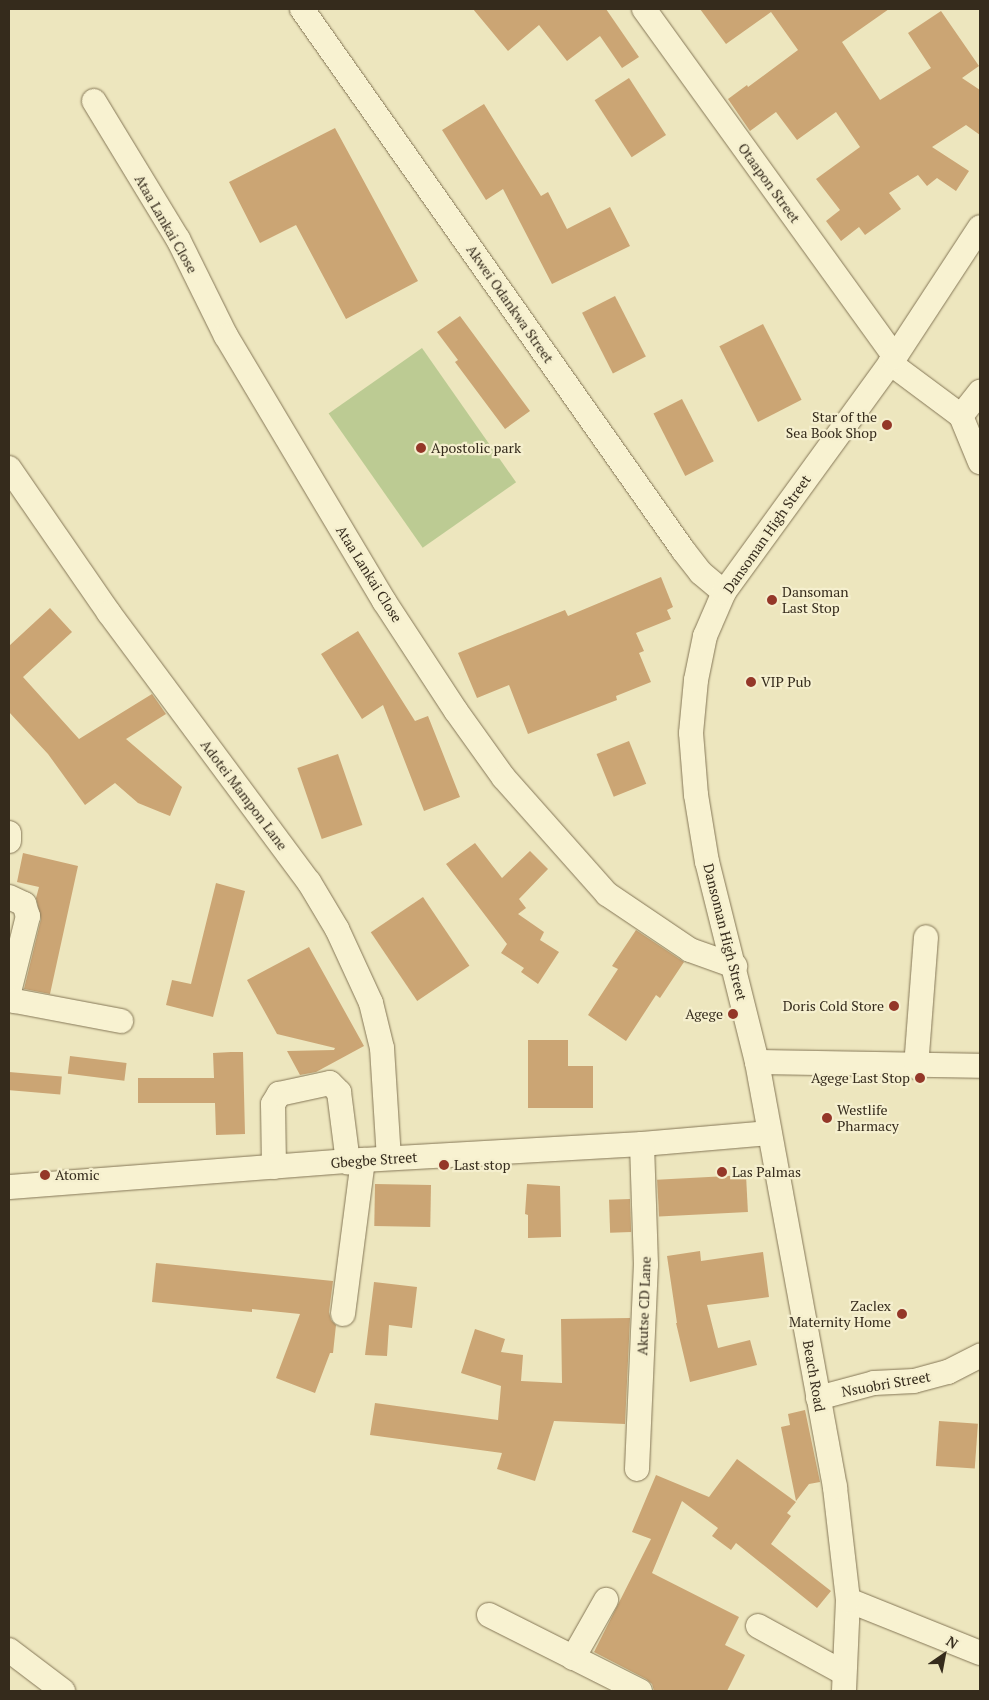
<!DOCTYPE html>
<html>
<head>
<meta charset="utf-8">
<style>
	body { margin:0 }
	#map { position:relative; width:989px; height:1700px; overflow:hidden; background:#ede6be; font-family:"PT Serif",serif }
	div>[style] { position:absolute }
	.green>* { inset:0; background:#bccb93; transform-origin:0 0 }
	.building>* { inset:0; background:#cba574; transform-origin:0 0 }
	.roads { filter:drop-shadow(0 0 1px #857757) drop-shadow(0 0 1px #857757) }
	.minor>* { height:24px; margin:-12px; padding:0 12px; transform-origin:12px; border-radius:12px; background:#f8f2d1 }
	.dots>* { width:14px; height:14px; translate:-50% -50%; box-sizing:border-box; border:2px solid #f5efce; border-radius:50% }
	span { translate:-50% -50%; white-space:nowrap; text-align:center; line-height:1.15; -webkit-text-stroke:4.5px #f5efce; paint-order:stroke }
	.street-label { font-size:14px; color:#352b1c }
	.poi-label { font-size:14px; color:#352b1c }
	.right { translate:-100% -50%; text-align:right }
	.left { translate:0 -50%; text-align:left }
	.frame { position:absolute; inset:0; border:10px solid #352b1c; pointer-events:none }
	.north { position:absolute; left:919px; top:1630px; width:50px; height:50px; -webkit-text-stroke:4px #f5efce; paint-order:stroke; rotate:33deg; font-size:14px; font-weight:700; line-height:20px; text-align:center; color:#352b1c }
	.north::after { content:''; display:block; margin:auto; width:18px; height:22px; background:#352b1c; clip-path:polygon(50% 0,100% 100%,50% 72%,0 100%) }
</style>
</head>
<body>
<div id="map">
	<div class="green">
		<i style="left:422px;top:348px;width:164px;height:114px;rotate:55deg"></i>
	</div>
	<div class="building">
		<i style="clip-path:polygon(473px 9px,606px 9px,639px 57px,622px 68px,600px 36px,567px 61px,539px 25px,508px 51px)"></i>
		<i style="clip-path:polygon(700px 9px,889px 9px,842px 42px,880px 100px,931px 68px,908px 33px,941px 11px,979px 66px,962px 78px,980px 90px,980px 135px,966px 125px,932px 147px,969px 171px,956px 191px,937px 178px,927px 186px,918px 175px,889px 193px,901px 209px,865px 235px,859px 227px,841px 241px,826px 221px,840px 210px,816px 179px,860px 147px,836px 112px,797px 140px,776px 112px,750px 131px,728px 99px,747px 85px,748px 87px,798px 50px,771px 12px,726px 44px)"></i>
		<i style="left:629px;top:78px;width:68px;height:41px;rotate:57deg"></i>
		<i style="clip-path:polygon(484px 104px,541px 196px,548px 192px,567px 229px,610px 207px,630px 246px,552px 284px,503px 189px,486px 200px,442px 130px)"></i>
		<i style="clip-path:polygon(335px 128px,418px 281px,346px 319px,296px 225px,260px 243px,229px 182px)"></i>
		<i style="left:615px;top:296px;width:68px;height:37px;rotate:63deg"></i>
		<i style="clip-path:polygon(460px 316px,530px 411px,505px 429px,455px 362px,458px 360px,437px 332px)"></i>
		<i style="left:763px;top:324px;width:85px;height:49px;rotate:63deg"></i>
		<i style="left:682px;top:399px;width:70px;height:32px;rotate:63deg"></i>
		<i style="clip-path:polygon(661px 577px,673px 607px,667px 610px,671px 619px,636px 633px,644px 651px,639px 653px,651px 682px,616px 696px,617px 700px,528px 734px,509px 685px,477px 698px,458px 653px,565px 610px,568px 616px)"></i>
		<i style="clip-path:polygon(50px 608px,72px 632px,23px 677px,79px 739px,152px 694px,166px 714px,126px 739px,182px 787px,170px 816px,138px 803px,115px 783px,85px 805px,48px 754px,9px 712px,9px 646px)"></i>
		<i style="clip-path:polygon(358px 631px,415px 721px,428px 716px,460px 797px,424px 811px,383px 705px,362px 719px,321px 654px)"></i>
		<i style="left:629px;top:741px;width:46px;height:35px;rotate:68deg"></i>
		<i style="left:338px;top:754px;width:75px;height:43px;rotate:71deg"></i>
		<i style="clip-path:polygon(475px 843px,502px 878px,530px 851px,548px 869px,519px 899px,526px 908px,518px 914px,544px 932px,540px 940px,559px 952px,538px 984px,521px 972px,524px 968px,501px 953px,507px 944px,446px 864px)"></i>
		<i style="clip-path:polygon(23px 853px,78px 866px,50px 994px,24px 989px,41px 919px,36px 898px,39px 887px,17px 882px)"></i>
		<i style="clip-path:polygon(216px 883px,245px 891px,213px 1017px,166px 1005px,172px 980px,191px 984px)"></i>
		<i style="left:423px;top:897px;width:83px;height:63px;rotate:56deg"></i>
		<i style="clip-path:polygon(636px 930px,684px 962px,660px 998px,656px 995px,626px 1041px,588px 1015px,618px 969px,612px 966px)"></i>
		<i style="clip-path:polygon(309px 947px,364px 1046px,316px 1072px,300px 1075px,287px 1051px,334px 1050px,335px 1048px,277px 1034px,247px 980px)"></i>
		<i style="clip-path:polygon(528px 1040px,568px 1040px,568px 1066px,593px 1066px,593px 1108px,528px 1108px)"></i>
		<i style="clip-path:polygon(231px 1052px,243px 1052px,245px 1134px,216px 1135px,215px 1103px,138px 1103px,138px 1078px,214px 1078px,213px 1053px)"></i>
		<i style="left:70px;top:1056px;width:57px;height:18px;rotate:7deg"></i>
		<i style="left:9px;top:1072px;width:53px;height:18px;rotate:5deg"></i>
		<i style="left:746px;top:1175px;width:37px;height:89px;rotate:87deg"></i>
		<i style="left:375px;top:1184px;width:56px;height:42px;rotate:1deg"></i>
		<i style="clip-path:polygon(527px 1184px,560px 1186px,561px 1237px,528px 1238px,528px 1215px,525px 1214px)"></i>
		<i style="left:630px;top:1199px;width:33px;height:21px;rotate:88deg"></i>
		<i style="clip-path:polygon(700px 1251px,701px 1261px,763px 1252px,769px 1297px,707px 1305px,718px 1348px,750px 1340px,757px 1365px,690px 1382px,676px 1323px,677px 1323px,667px 1256px)"></i>
		<i style="clip-path:polygon(156px 1263px,333px 1281px,329px 1312px,331px 1320px,336px 1325px,333px 1353px,330px 1353px,315px 1393px,276px 1378px,300px 1314px,252px 1309px,252px 1312px,152px 1302px)"></i>
		<i style="clip-path:polygon(374px 1282px,417px 1287px,412px 1328px,389px 1325px,387px 1356px,365px 1355px)"></i>
		<i style="clip-path:polygon(630px 1318px,625px 1424px,554px 1421px,535px 1481px,497px 1469px,502px 1453px,370px 1435px,375px 1403px,498px 1420px,501px 1386px,461px 1373px,475px 1329px,505px 1339px,501px 1352px,523px 1355px,521px 1381px,562px 1383px,561px 1319px)"></i>
		<i style="clip-path:polygon(805px 1410px,820px 1482px,809px 1484px,796px 1501px,781px 1427px,790px 1425px,788px 1414px)"></i>
		<i style="left:939px;top:1421px;width:39px;height:45px;rotate:4deg"></i>
		<i style="clip-path:polygon(737px 1459px,796px 1502px,787px 1513px,791px 1516px,771px 1544px,831px 1591px,817px 1608px,736px 1543px,731px 1550px,712px 1536px,718px 1528px,682px 1501px,652px 1573px,739px 1617px,725px 1645px,745px 1655px,727px 1691px,654px 1691px,652px 1684px,646px 1679px,594px 1652px,651px 1539px,632px 1532px,656px 1475px,709px 1497px)"></i>
	</div>
	<div class="roads">
		<div class="minor">
			<i style="left:302px;top:9px;width:662px;rotate:54.84deg"></i>
			<i style="left:683px;top:550px;width:29px;rotate:52deg"></i>
			<i style="left:701px;top:573px;width:30px;rotate:40deg"></i>
			<i style="left:644px;top:9px;width:429px;rotate:54.2deg"></i>
			<i style="left:94px;top:101px;width:162px;rotate:58.7deg"></i>
			<i style="left:178px;top:239px;width:108px;rotate:63.7deg"></i>
			<i style="left:226px;top:336px;width:309px;rotate:59.2deg"></i>
			<i style="left:384px;top:601px;width:131px;rotate:56.8deg"></i>
			<i style="left:456px;top:711px;width:82px;rotate:54.4deg"></i>
			<i style="left:504px;top:778px;width:155px;rotate:48.4deg"></i>
			<i style="left:607px;top:894px;width:100px;rotate:34deg"></i>
			<i style="left:690px;top:950px;width:48px;rotate:19.6deg"></i>
			<i style="left:890px;top:363px;width:89px;rotate:36.7deg"></i>
			<i style="left:961px;top:416px;width:50px;rotate:67.6deg"></i>
			<i style="left:961px;top:416px;width:31px;rotate:-52deg"></i>
			<i style="left:9px;top:468px;width:176px;rotate:55.4deg"></i>
			<i style="left:109px;top:613px;width:335px;rotate:53.4deg"></i>
			<i style="left:309px;top:882px;width:55px;rotate:59.2deg"></i>
			<i style="left:337px;top:929px;width:81px;rotate:65.3deg"></i>
			<i style="left:371px;top:1003px;width:46px;rotate:76.3deg"></i>
			<i style="left:382px;top:1048px;width:110px;rotate:86.4deg"></i>
			<i style="left:9px;top:833px;width:8px;rotate:90deg"></i>
			<i style="left:9px;top:897px;width:17px;rotate:25deg"></i>
			<i style="left:24px;top:904px;width:13px;rotate:72deg"></i>
			<i style="left:28px;top:916px;width:78px;rotate:104deg"></i>
			<i style="left:9px;top:992px;width:5px;rotate:68deg"></i>
			<i style="left:11px;top:997px;width:6px;rotate:45deg"></i>
			<i style="left:15px;top:1001px;width:108px;rotate:10.7deg"></i>
			<i style="left:757px;top:1062px;width:223px;rotate:1deg"></i>
			<i style="left:916px;top:1067px;width:130px;rotate:-85.6deg"></i>
			<i style="left:274px;top:1167px;width:63px;rotate:-90.9deg"></i>
			<i style="left:273px;top:1104px;width:12px;rotate:-59deg"></i>
			<i style="left:279px;top:1094px;width:52px;rotate:-12.2deg"></i>
			<i style="left:330px;top:1083px;width:13px;rotate:45deg"></i>
			<i style="left:339px;top:1092px;width:71px;rotate:82.7deg"></i>
			<i style="left:9px;top:1187px;width:355px;rotate:-4.4deg"></i>
			<i style="left:363px;top:1160px;width:279px;rotate:-3.3deg"></i>
			<i style="left:642px;top:1144px;width:128px;rotate:-4.9deg"></i>
			<i style="left:343px;top:1314px;width:155px;rotate:-82.6deg"></i>
			<i style="left:818px;top:1398px;width:58px;rotate:-15deg"></i>
			<i style="left:874px;top:1383px;width:40px;rotate:-2.9deg"></i>
			<i style="left:914px;top:1381px;width:35px;rotate:-15deg"></i>
			<i style="left:948px;top:1372px;width:36px;rotate:-27deg"></i>
			<i style="left:637px;top:1469px;width:204px;rotate:-87.5deg"></i>
			<i style="left:646px;top:1265px;width:121px;rotate:-91.9deg"></i>
			<i style="left:848px;top:1600px;width:142px;rotate:21.9deg"></i>
			<i style="left:489px;top:1615px;width:169px;rotate:26.7deg"></i>
			<i style="left:758px;top:1626px;width:98px;rotate:28.7deg"></i>
			<i style="left:9px;top:1650px;width:68px;rotate:37.2deg"></i>
			<i style="left:573px;top:1658px;width:67px;rotate:-60.4deg"></i>
			<i style="left:844px;top:1691px;width:91px;rotate:-87.5deg"></i>
			<i style="left:848px;top:1600px;width:114px;rotate:-96.6deg"></i>
			<i style="left:835px;top:1487px;width:432px;rotate:-100.4deg"></i>
			<i style="left:757px;top:1062px;width:206px;rotate:-104deg"></i>
			<i style="left:707px;top:862px;width:68px;rotate:-99.3deg"></i>
			<i style="left:696px;top:795px;width:62px;rotate:-94.6deg"></i>
			<i style="left:691px;top:733px;width:53px;rotate:-84.6deg"></i>
			<i style="left:696px;top:680px;width:45px;rotate:-78.4deg"></i>
			<i style="left:705px;top:636px;width:48px;rotate:-66.6deg"></i>
			<i style="left:724px;top:592px;width:291px;rotate:-54deg"></i>
			<i style="left:895px;top:357px;width:155px;rotate:-56.8deg"></i>
		</div>
	</div>
	<div class="dots">
		<i style="left:887px;top:425px;background:#943728"></i>
		<i style="left:421px;top:448px;background:#943728"></i>
		<i style="left:772px;top:600px;background:#943728"></i>
		<i style="left:751px;top:682px;background:#943728"></i>
		<i style="left:894px;top:1006px;background:#943728"></i>
		<i style="left:733px;top:1014px;background:#943728"></i>
		<i style="left:920px;top:1078px;background:#943728"></i>
		<i style="left:827px;top:1118px;background:#943728"></i>
		<i style="left:444px;top:1165px;background:#943728"></i>
		<i style="left:722px;top:1172px;background:#943728"></i>
		<i style="left:45px;top:1175px;background:#943728"></i>
		<i style="left:902px;top:1314px;background:#943728"></i>
	</div>
	<div class="street-label">
		<span style="left:769px;top:183px;rotate:54deg">Otaapon Street</span>
		<span style="left:166px;top:224px;rotate:60deg">Ataa Lankai Close</span>
		<span style="left:510px;top:304px;rotate:55deg">Akwei Odankwa Street</span>
		<span style="left:767px;top:534px;rotate:-55deg">Dansoman High Street</span>
		<span style="left:369px;top:574px;rotate:58deg">Ataa Lankai Close</span>
		<span style="left:244px;top:795px;rotate:53deg">Adotei Mampon Lane</span>
		<span style="left:725px;top:932px;rotate:76deg">Dansoman High Street</span>
		<span style="left:374px;top:1160px;rotate:-4deg">Gbegbe Street</span>
		<span style="left:644px;top:1306px;rotate:-88deg">Akutse CD Lane</span>
		<span style="left:814px;top:1376px;rotate:80deg">Beach Road</span>
		<span style="left:886px;top:1384px;rotate:-10deg">Nsuobri Street</span>
	</div>
	<div class="poi-label">
		<span class="right" style="left:877px;top:425px">Star of the<br>Sea Book Shop</span>
		<span class="left" style="left:431px;top:448px">Apostolic park</span>
		<span class="left" style="left:782px;top:600px">Dansoman<br>Last Stop</span>
		<span class="left" style="left:761px;top:682px">VIP Pub</span>
		<span class="right" style="left:884px;top:1006px">Doris Cold Store</span>
		<span class="right" style="left:723px;top:1014px">Agege</span>
		<span class="right" style="left:910px;top:1078px">Agege Last Stop</span>
		<span class="left" style="left:837px;top:1118px">Westlife<br>Pharmacy</span>
		<span class="left" style="left:454px;top:1165px">Last stop</span>
		<span class="left" style="left:732px;top:1172px">Las Palmas</span>
		<span class="left" style="left:55px;top:1175px">Atomic</span>
		<span class="right" style="left:891px;top:1314px">Zaclex<br>Maternity Home</span>
	</div>
	<div class="frame"></div>
	<div class="north">N</div>
</div>
</body>
</html>
